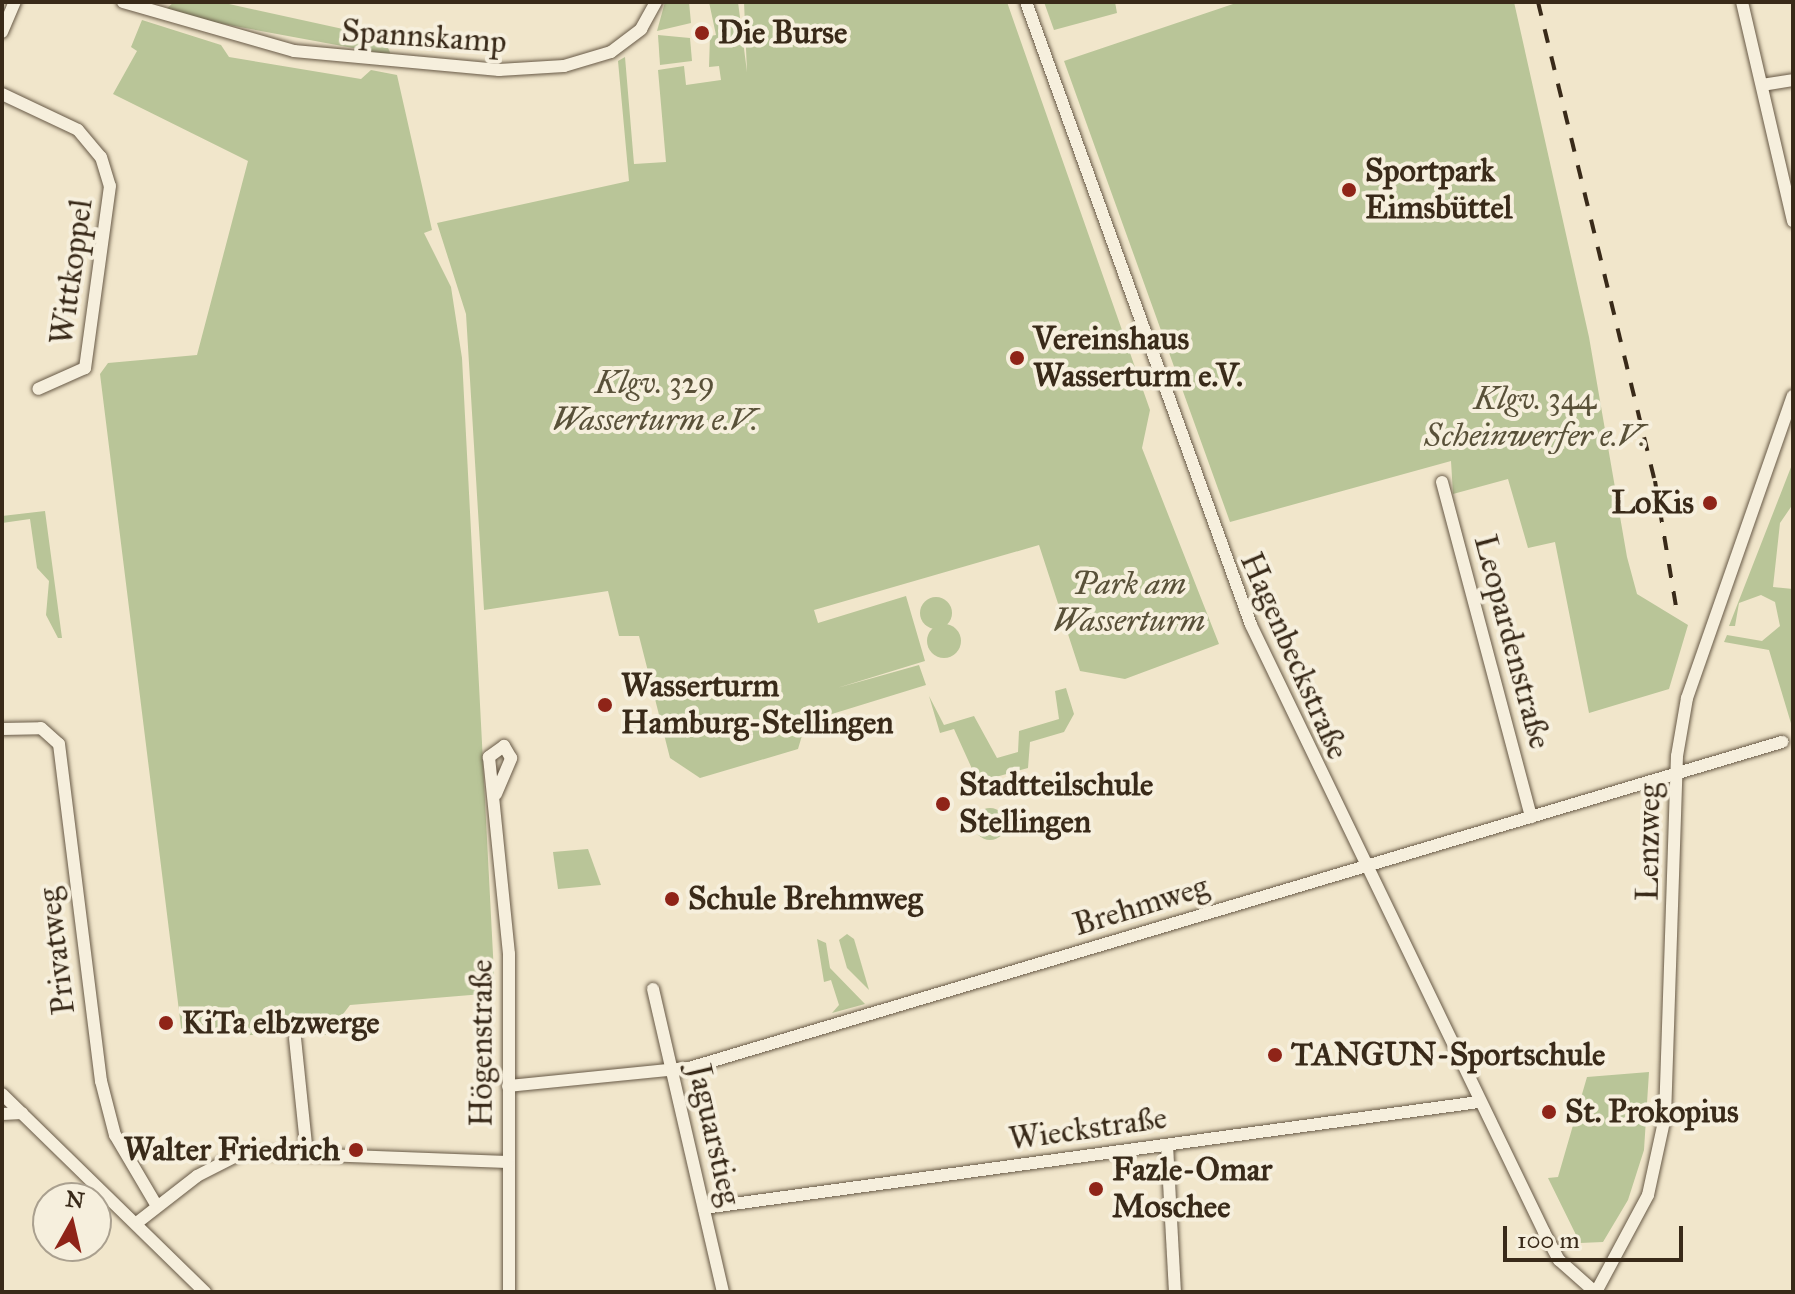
<!DOCTYPE html>
<html>
<head>
<meta charset="utf-8">
<style>
	body { margin:0 }
	#map { position:relative; width:1795px; height:1294px; overflow:hidden; background:#f1e6cb; font-family:"IM FELL Great Primer",serif }
	div>[style] { position:absolute }
	.green>* { inset:0; background:#b9c598 }
	.round { border-radius:50% }
	.roads { filter:drop-shadow(0 0 2px #675946) drop-shadow(0 0 2px #675946) }
	.minor>* { height:12px; margin:-6px; padding:0 6px; transform-origin:6px; border-radius:6px; background:#f6efdd }
	.rail>* { height:4px; margin-top:-2px; transform-origin:0; background:repeating-linear-gradient(90deg,#392a19 0 14px,transparent 0 28px) }
	.dots>* { width:22px; height:22px; translate:-50% -50%; box-sizing:border-box; border:4px solid #f6efdd; border-radius:50% }
	span { translate:-50% -50%; white-space:nowrap; text-align:center; line-height:1.15; -webkit-text-stroke:8px #f6efdd; paint-order:stroke }
	.poi-label { font-size:32px; color:#392a19; font-weight:700 }
	.left { translate:0 -50%; text-align:left }
	.right { translate:-100% -50%; text-align:right }
	.street-label { font-size:32px; color:#392a19 }
	.park-label { font-size:32px; color:#595139; font-style:italic }
	.frame { position:absolute; inset:0; border:4px solid #392a19; pointer-events:none }
	.north { position:absolute; left:32px; top:1182px; width:80px; height:80px; box-sizing:border-box; background:#f6efdd; border:2px solid #aaa08f; border-radius:50%; rotate:8deg; font-size:22px; font-weight:700; line-height:32px; text-align:center; color:#392a19 }
	.north::after { content:''; display:block; margin:auto; width:28px; height:36px; background:#8f2418; clip-path:polygon(50% 0,100% 100%,50% 72%,0 100%) }
	.scale { position:absolute; left:1503px; top:1226px; width:180px; height:36px; box-sizing:border-box; border:4px solid #392a19; border-top:0; padding-left:10px; font-size:24px; line-height:28px; white-space:nowrap; color:#392a19; -webkit-text-stroke:6px #f6efdd; paint-order:stroke }
</style>
</head>
<body>
<div id="map">
	<div class="green">
		<i style="clip-path:polygon(174px 2px,220px 2px,384px 38px,391px 55px,202px 20px,166px 9px)"></i>
		<i style="clip-path:polygon(665px 2px,689px 2px,691px 23px,657px 31px)"></i>
		<i style="clip-path:polygon(709px 2px,738px 2px,747px 72px,744px 2px,1007px 2px,1150px 410px,1142px 448px,1219px 644px,1125px 679px,1080px 671px,1039px 545px,814px 610px,818px 623px,906px 596px,925px 661px,837px 688px,919px 665px,926px 685px,806px 722px,798px 749px,700px 778px,670px 758px,639px 636px,619px 636px,608px 591px,484px 610px,466px 314px,437px 223px,629px 181px,618px 61px,625px 57px,634px 164px,666px 162px,658px 70px,684px 66px,686px 85px,721px 80px,719px 66px,709px 67px,710px 36px,716px 35px)"></i>
		<i style="clip-path:polygon(1044px 2px,1115px 2px,1117px 13px,1054px 30px)"></i>
		<i style="clip-path:polygon(1239px 2px,1514px 2px,1589px 337px,1627px 557px,1637px 594px,1688px 625px,1669px 689px,1589px 713px,1555px 542px,1528px 548px,1508px 479px,1453px 494px,1451px 461px,1230px 522px,1064px 61px)"></i>
		<i style="clip-path:polygon(142px 20px,221px 45px,229px 57px,361px 79px,371px 70px,397px 75px,432px 230px,424px 233px,451px 287px,462px 358px,495px 993px,350px 1005px,327px 1035px,182px 1035px,100px 374px,108px 363px,197px 355px,248px 161px,113px 94px,137px 51px,131px 47px)"></i>
		<i style="clip-path:polygon(658px 35px,690px 38px,692px 61px,660px 65px)"></i>
		<i style="clip-path:polygon(1793px 462px,1793px 504px,1780px 523px,1773px 587px,1793px 589px,1793px 730px,1769px 650px,1724px 642px,1727px 635px,1762px 641px,1780px 626px,1775px 602px,1761px 595px,1739px 603px,1735px 626px,1729px 626px)"></i>
		<i style="clip-path:polygon(45px 511px,62px 638px,58px 638px,46px 615px,49px 581px,37px 568px,30px 519px,2px 523px,2px 516px)"></i>
		<i class="round" style="left:920px;top:597px;width:32px;height:32px"></i>
		<i class="round" style="left:927px;top:624px;width:34px;height:34px"></i>
		<i style="clip-path:polygon(1066px 688px,1074px 714px,1064px 732px,1030px 742px,1028px 768px,978px 782px,954px 729px,940px 733px,929px 696px,944px 725px,974px 716px,997px 758px,1018px 752px,1019px 731px,1059px 719px,1055px 691px)"></i>
		<i class="round" style="left:974px;top:808px;width:32px;height:32px"></i>
		<i style="clip-path:polygon(588px 849px,601px 885px,558px 889px,553px 852px)"></i>
		<i style="clip-path:polygon(847px 934px,854px 939px,869px 990px,847px 968px,839px 940px)"></i>
		<i style="clip-path:polygon(817px 939px,826px 943px,830px 968px,865px 1004px,832px 1013px,839px 1005px,831px 980px,824px 982px)"></i>
		<i style="clip-path:polygon(1649px 1072px,1644px 1150px,1628px 1200px,1603px 1242px,1580px 1243px,1548px 1178px,1558px 1177px,1587px 1077px)"></i>
	</div>
	<div class="roads">
		<div class="minor">
			<i style="left:123px;top:2px;width:178px;rotate:16deg"></i>
			<i style="left:294px;top:51px;width:206px;rotate:5.3deg"></i>
			<i style="left:499px;top:70px;width:65px;rotate:-3.5deg"></i>
			<i style="left:564px;top:66px;width:49px;rotate:-16.6deg"></i>
			<i style="left:611px;top:52px;width:38px;rotate:-37deg"></i>
			<i style="left:641px;top:29px;width:31px;rotate:-61deg"></i>
			<i style="left:1026px;top:2px;width:662px;rotate:70.14deg"></i>
			<i style="left:1251px;top:625px;width:674px;rotate:64.23deg"></i>
			<i style="left:1544px;top:1232px;width:32px;rotate:62deg"></i>
			<i style="left:1559px;top:1260px;width:48px;rotate:41.6deg"></i>
			<i style="left:1742px;top:2px;width:225px;rotate:76.9deg"></i>
			<i style="left:2px;top:32px;width:33px;rotate:-67deg"></i>
			<i style="left:1762px;top:85px;width:31px;rotate:-9deg"></i>
			<i style="left:2px;top:94px;width:84px;rotate:25.3deg"></i>
			<i style="left:78px;top:130px;width:35px;rotate:50deg"></i>
			<i style="left:101px;top:157px;width:30px;rotate:73deg"></i>
			<i style="left:110px;top:186px;width:184px;rotate:97.8deg"></i>
			<i style="left:85px;top:368px;width:51px;rotate:155.9deg"></i>
			<i style="left:1442px;top:482px;width:347px;rotate:75.1deg"></i>
			<i style="left:2px;top:729px;width:39px;rotate:-1deg"></i>
			<i style="left:41px;top:728px;width:24px;rotate:42deg"></i>
			<i style="left:59px;top:744px;width:340px;rotate:82.9deg"></i>
			<i style="left:101px;top:1081px;width:56px;rotate:75.5deg"></i>
			<i style="left:115px;top:1135px;width:79px;rotate:59.5deg"></i>
			<i style="left:496px;top:794px;width:39px;rotate:-67deg"></i>
			<i style="left:511px;top:758px;width:14px;rotate:-120deg"></i>
			<i style="left:504px;top:746px;width:19px;rotate:144deg"></i>
			<i style="left:489px;top:757px;width:198px;rotate:84.2deg"></i>
			<i style="left:509px;top:954px;width:338px;rotate:90deg"></i>
			<i style="left:653px;top:989px;width:311px;rotate:77deg"></i>
			<i style="left:295px;top:1038px;width:117px;rotate:84.1deg"></i>
			<i style="left:508px;top:1086px;width:182px;rotate:-5.7deg"></i>
			<i style="left:689px;top:1068px;width:1141px;rotate:-16.61deg"></i>
			<i style="left:2px;top:1094px;width:284px;rotate:44.3deg"></i>
			<i style="left:2px;top:1114px;width:20px;rotate:-3deg"></i>
			<i style="left:1167px;top:1145px;width:147px;rotate:86.9deg"></i>
			<i style="left:704px;top:1208px;width:782px;rotate:-7.79deg"></i>
			<i style="left:138px;top:1222px;width:75px;rotate:-37.9deg"></i>
			<i style="left:197px;top:1176px;width:53px;rotate:-27.1deg"></i>
			<i style="left:244px;top:1152px;width:264px;rotate:2.2deg"></i>
			<i style="left:1596px;top:1292px;width:110px;rotate:-61.8deg"></i>
			<i style="left:1648px;top:1195px;width:80px;rotate:-77.7deg"></i>
			<i style="left:1665px;top:1117px;width:361px;rotate:-88.1deg"></i>
			<i style="left:1677px;top:756px;width:59px;rotate:-80.2deg"></i>
			<i style="left:1687px;top:698px;width:320px;rotate:-70.7deg"></i>
		</div>
	</div>
	<div class="rail">
		<i style="left:1538px;top:2px;width:493px;rotate:76.3deg"></i>
		<i style="left:1655px;top:481px;width:127px;rotate:80.5deg"></i>
	</div>
	<div class="dots">
		<i style="left:702px;top:33px;background:#8f2418"></i>
		<i style="left:1349px;top:190px;background:#8f2418"></i>
		<i style="left:1017px;top:358px;background:#8f2418"></i>
		<i style="left:1710px;top:503px;background:#8f2418"></i>
		<i style="left:605px;top:705px;background:#8f2418"></i>
		<i style="left:943px;top:804px;background:#8f2418"></i>
		<i style="left:672px;top:899px;background:#8f2418"></i>
		<i style="left:166px;top:1023px;background:#8f2418"></i>
		<i style="left:1275px;top:1055px;background:#8f2418"></i>
		<i style="left:1549px;top:1112px;background:#8f2418"></i>
		<i style="left:356px;top:1150px;background:#8f2418"></i>
		<i style="left:1096px;top:1189px;background:#8f2418"></i>
	</div>
	<div class="poi-label">
		<span class="left" style="left:718px;top:33px">Die Burse</span>
		<span class="left" style="left:1365px;top:190px">Sportpark<br>Eimsbüttel</span>
		<span class="left" style="left:1033px;top:358px">Vereinshaus<br>Wasserturm e.V.</span>
		<span class="right" style="left:1694px;top:503px">LoKis</span>
		<span class="left" style="left:621px;top:705px">Wasserturm<br>Hamburg-Stellingen</span>
		<span class="left" style="left:959px;top:804px">Stadtteilschule<br>Stellingen</span>
		<span class="left" style="left:688px;top:899px">Schule Brehmweg</span>
		<span class="left" style="left:182px;top:1023px">KiTa elbzwerge</span>
		<span class="left" style="left:1291px;top:1055px">TANGUN-Sportschule</span>
		<span class="left" style="left:1565px;top:1112px">St. Prokopius</span>
		<span class="right" style="left:340px;top:1150px">Walter Friedrich</span>
		<span class="left" style="left:1112px;top:1189px">Fazle-Omar<br>Moschee</span>
	</div>
	<div class="street-label">
		<span style="left:424px;top:37px;rotate:4deg">Spannskamp</span>
		<span style="left:72px;top:272px;rotate:-82deg">Wittkoppel</span>
		<span style="left:1512px;top:642px;rotate:75deg">Leopardenstraße</span>
		<span style="left:1294px;top:656px;rotate:66deg">Hagenbeckstraße</span>
		<span style="left:1649px;top:842px;rotate:-89deg">Lenzweg</span>
		<span style="left:1141px;top:906px;rotate:-17deg">Brehmweg</span>
		<span style="left:57px;top:951px;rotate:-97deg">Privatweg</span>
		<span style="left:482px;top:1043px;rotate:-90deg">Högenstraße</span>
		<span style="left:1088px;top:1129px;rotate:-8deg">Wieckstraße</span>
		<span style="left:714px;top:1135px;rotate:77deg">Jaguarstieg</span>
	</div>
	<div class="park-label">
		<span style="left:655px;top:402px">Klgv. 329<br>Wasserturm e.V.</span>
		<span style="left:1535px;top:418px">Klgv. 344<br>Scheinwerfer e.V.</span>
		<span style="left:1129px;top:603px">Park am<br>Wasserturm</span>
	</div>
	<div class="frame"></div>
	<div class="north">N</div>
	<div class="scale">100 m</div>
</div>
</body>
</html>
